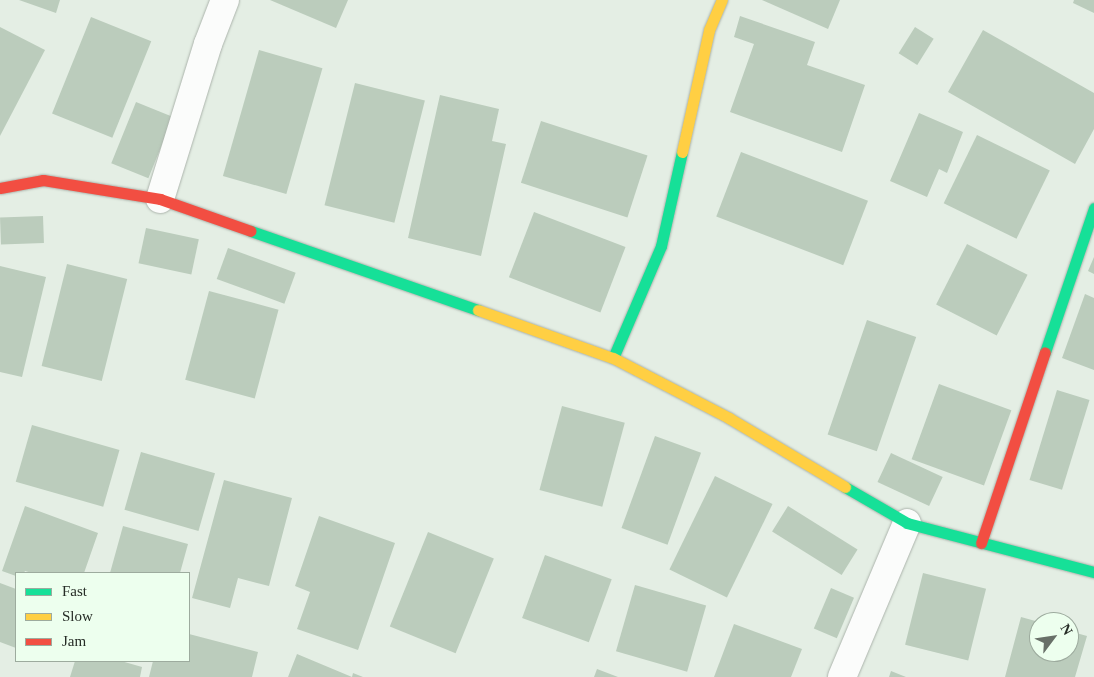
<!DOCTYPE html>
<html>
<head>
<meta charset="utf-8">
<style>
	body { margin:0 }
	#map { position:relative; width:1094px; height:677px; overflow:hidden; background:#e4eee4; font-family:"Times New Roman",serif }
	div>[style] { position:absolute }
	.building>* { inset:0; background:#bbccbc; transform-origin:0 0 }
	.roads { filter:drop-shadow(0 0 1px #acb4ac) drop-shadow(0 0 1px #acb4ac) }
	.street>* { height:28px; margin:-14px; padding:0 14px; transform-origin:14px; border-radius:14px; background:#fbfcfb }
	.fast>* { height:11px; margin:-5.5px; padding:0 5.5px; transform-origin:5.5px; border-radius:5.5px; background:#16e098 }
	.slow>* { height:11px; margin:-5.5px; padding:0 5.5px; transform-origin:5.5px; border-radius:5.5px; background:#ffcf43 }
	.jam>* { height:11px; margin:-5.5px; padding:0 5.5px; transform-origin:5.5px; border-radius:5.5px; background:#f24e42 }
	span { translate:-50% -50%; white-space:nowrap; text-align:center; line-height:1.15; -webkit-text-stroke:4px #edffee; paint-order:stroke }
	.legend { position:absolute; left:15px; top:572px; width:175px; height:90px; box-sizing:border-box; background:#edffee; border:1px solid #9dab9e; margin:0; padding:6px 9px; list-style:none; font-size:15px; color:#262c26 }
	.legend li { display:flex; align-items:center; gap:10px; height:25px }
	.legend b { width:25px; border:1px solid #9dab9e }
	.north { position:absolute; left:1029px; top:612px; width:50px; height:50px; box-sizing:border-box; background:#edffee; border:1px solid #9dab9e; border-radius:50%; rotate:59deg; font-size:14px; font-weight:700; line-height:20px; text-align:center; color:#262c26 }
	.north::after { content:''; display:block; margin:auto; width:18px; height:22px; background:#687068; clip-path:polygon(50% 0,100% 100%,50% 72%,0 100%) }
</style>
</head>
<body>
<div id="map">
	<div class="building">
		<i style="clip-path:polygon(19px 0,60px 0,56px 13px)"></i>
		<i style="clip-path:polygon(270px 0,348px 0,336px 28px)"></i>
		<i style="clip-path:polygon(762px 0,840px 0,828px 29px)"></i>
		<i style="clip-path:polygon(1074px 0,1094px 0,1094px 13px,1073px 3px)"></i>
		<i style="clip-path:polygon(740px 16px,815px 42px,807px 65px,865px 85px,842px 152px,730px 112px,754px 44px,734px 37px)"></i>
		<i style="left:91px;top:17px;width:65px;height:104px;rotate:22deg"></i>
		<i style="clip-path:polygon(0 27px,45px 50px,0 136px)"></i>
		<i style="left:915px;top:27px;width:22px;height:31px;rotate:32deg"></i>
		<i style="clip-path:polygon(983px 30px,1094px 93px,1094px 129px,1075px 164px,948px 92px)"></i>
		<i style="left:259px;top:50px;width:66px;height:131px;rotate:16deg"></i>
		<i style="left:355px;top:83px;width:72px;height:126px;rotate:14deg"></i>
		<i style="clip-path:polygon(440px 95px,499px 109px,492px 141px,506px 144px,481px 256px,408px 238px)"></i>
		<i style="left:136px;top:102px;width:40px;height:66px;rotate:22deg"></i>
		<i style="clip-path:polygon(919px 113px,963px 132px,947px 173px,939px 169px,927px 197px,890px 181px)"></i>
		<i style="left:541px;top:121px;width:112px;height:65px;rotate:18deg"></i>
		<i style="left:977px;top:135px;width:81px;height:76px;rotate:26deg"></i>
		<i style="left:741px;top:152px;width:136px;height:69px;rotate:21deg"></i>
		<i style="left:534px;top:212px;width:98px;height:70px;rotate:21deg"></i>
		<i style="left:43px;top:216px;width:27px;height:43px;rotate:88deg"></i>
		<i style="left:146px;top:228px;width:54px;height:36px;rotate:12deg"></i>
		<i style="left:967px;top:244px;width:68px;height:68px;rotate:27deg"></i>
		<i style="left:228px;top:248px;width:72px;height:33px;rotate:20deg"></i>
		<i style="clip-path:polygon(1094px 257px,1094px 274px,1088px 271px)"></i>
		<i style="left:67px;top:264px;width:62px;height:105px;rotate:14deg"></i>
		<i style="clip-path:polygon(0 266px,46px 277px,22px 377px,0 372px)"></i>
		<i style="left:209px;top:291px;width:72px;height:92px;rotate:15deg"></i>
		<i style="clip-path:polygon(1085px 294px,1094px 298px,1094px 370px,1062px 358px)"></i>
		<i style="left:867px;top:320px;width:52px;height:121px;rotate:19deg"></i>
		<i style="left:939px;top:384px;width:77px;height:80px;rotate:20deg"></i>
		<i style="left:1057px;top:390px;width:34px;height:94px;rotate:17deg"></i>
		<i style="left:562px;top:406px;width:65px;height:87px;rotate:15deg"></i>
		<i style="left:32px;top:425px;width:91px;height:59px;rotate:16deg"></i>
		<i style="left:655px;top:436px;width:49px;height:98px;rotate:20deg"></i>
		<i style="left:141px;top:452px;width:77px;height:60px;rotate:16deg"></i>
		<i style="left:891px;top:453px;width:57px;height:32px;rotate:25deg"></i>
		<i style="left:715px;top:476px;width:64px;height:104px;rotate:26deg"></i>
		<i style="clip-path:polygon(224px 480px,292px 498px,269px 586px,238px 578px,230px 608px,192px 598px)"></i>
		<i style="clip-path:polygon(25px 506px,98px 533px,84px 573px,32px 573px,25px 571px,24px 573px,16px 573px,16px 576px,2px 571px)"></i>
		<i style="left:788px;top:506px;width:82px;height:30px;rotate:32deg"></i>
		<i style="clip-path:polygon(319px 516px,395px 543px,358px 650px,297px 629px,310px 592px,295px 586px)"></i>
		<i style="clip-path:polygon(123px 526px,188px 544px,180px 573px,110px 573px)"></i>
		<i style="left:428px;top:532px;width:71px;height:102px;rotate:22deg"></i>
		<i style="left:545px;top:555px;width:71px;height:67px;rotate:20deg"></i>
		<i style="left:923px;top:573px;width:65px;height:74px;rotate:14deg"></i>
		<i style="clip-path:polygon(0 583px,16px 589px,16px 648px,0 642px)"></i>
		<i style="left:635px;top:585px;width:74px;height:69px;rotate:16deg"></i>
		<i style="left:831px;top:588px;width:25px;height:44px;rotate:23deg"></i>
		<i style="clip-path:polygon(1021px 617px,1039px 622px,1039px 652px,1069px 652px,1069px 631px,1087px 636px,1075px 677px,1005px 677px)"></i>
		<i style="clip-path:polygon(734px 624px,802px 649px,791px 677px,714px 677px)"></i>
		<i style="clip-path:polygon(189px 634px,258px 652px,252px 677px,149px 677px,153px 661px,189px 661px)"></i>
		<i style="clip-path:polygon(297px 654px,352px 677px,353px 673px,363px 677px,288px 677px)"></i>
		<i style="clip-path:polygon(75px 661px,121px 661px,142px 667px,140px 677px,70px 677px)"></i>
		<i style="clip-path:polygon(597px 669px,618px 677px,594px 677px)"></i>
		<i style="clip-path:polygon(891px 671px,906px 677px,889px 677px)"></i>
	</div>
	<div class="roads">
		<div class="street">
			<i style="left:160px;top:199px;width:162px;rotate:-72.8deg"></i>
			<i style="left:208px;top:44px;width:47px;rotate:-68.9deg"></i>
			<i style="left:842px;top:677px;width:167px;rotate:-67.1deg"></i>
		</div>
		<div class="fast">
			<i style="left:251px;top:231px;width:240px;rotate:19.2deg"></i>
			<i style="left:1045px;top:352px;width:152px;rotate:-71.2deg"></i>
			<i style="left:613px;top:358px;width:122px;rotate:-66.8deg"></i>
			<i style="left:661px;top:246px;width:96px;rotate:-77.4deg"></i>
			<i style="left:845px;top:487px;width:72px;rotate:30.1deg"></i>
			<i style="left:907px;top:523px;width:193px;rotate:14.7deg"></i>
		</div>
		<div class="slow">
			<i style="left:682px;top:152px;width:125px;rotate:-77.5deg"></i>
			<i style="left:709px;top:30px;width:33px;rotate:-67deg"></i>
			<i style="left:478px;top:310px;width:143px;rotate:19.6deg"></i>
			<i style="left:613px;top:358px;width:131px;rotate:27.3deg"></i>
			<i style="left:729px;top:418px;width:135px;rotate:30.7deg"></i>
		</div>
		<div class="jam">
			<i style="left:0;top:188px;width:44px;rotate:-10.5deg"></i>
			<i style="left:43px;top:180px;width:119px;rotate:9.2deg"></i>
			<i style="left:160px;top:199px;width:96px;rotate:19.4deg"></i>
			<i style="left:981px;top:543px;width:201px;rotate:-71.5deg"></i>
		</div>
	</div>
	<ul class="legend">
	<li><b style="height:6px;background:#16e098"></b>Fast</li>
	<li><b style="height:6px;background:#ffcf43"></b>Slow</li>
	<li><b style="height:6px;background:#f24e42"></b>Jam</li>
	</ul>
	<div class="north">N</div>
</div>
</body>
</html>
